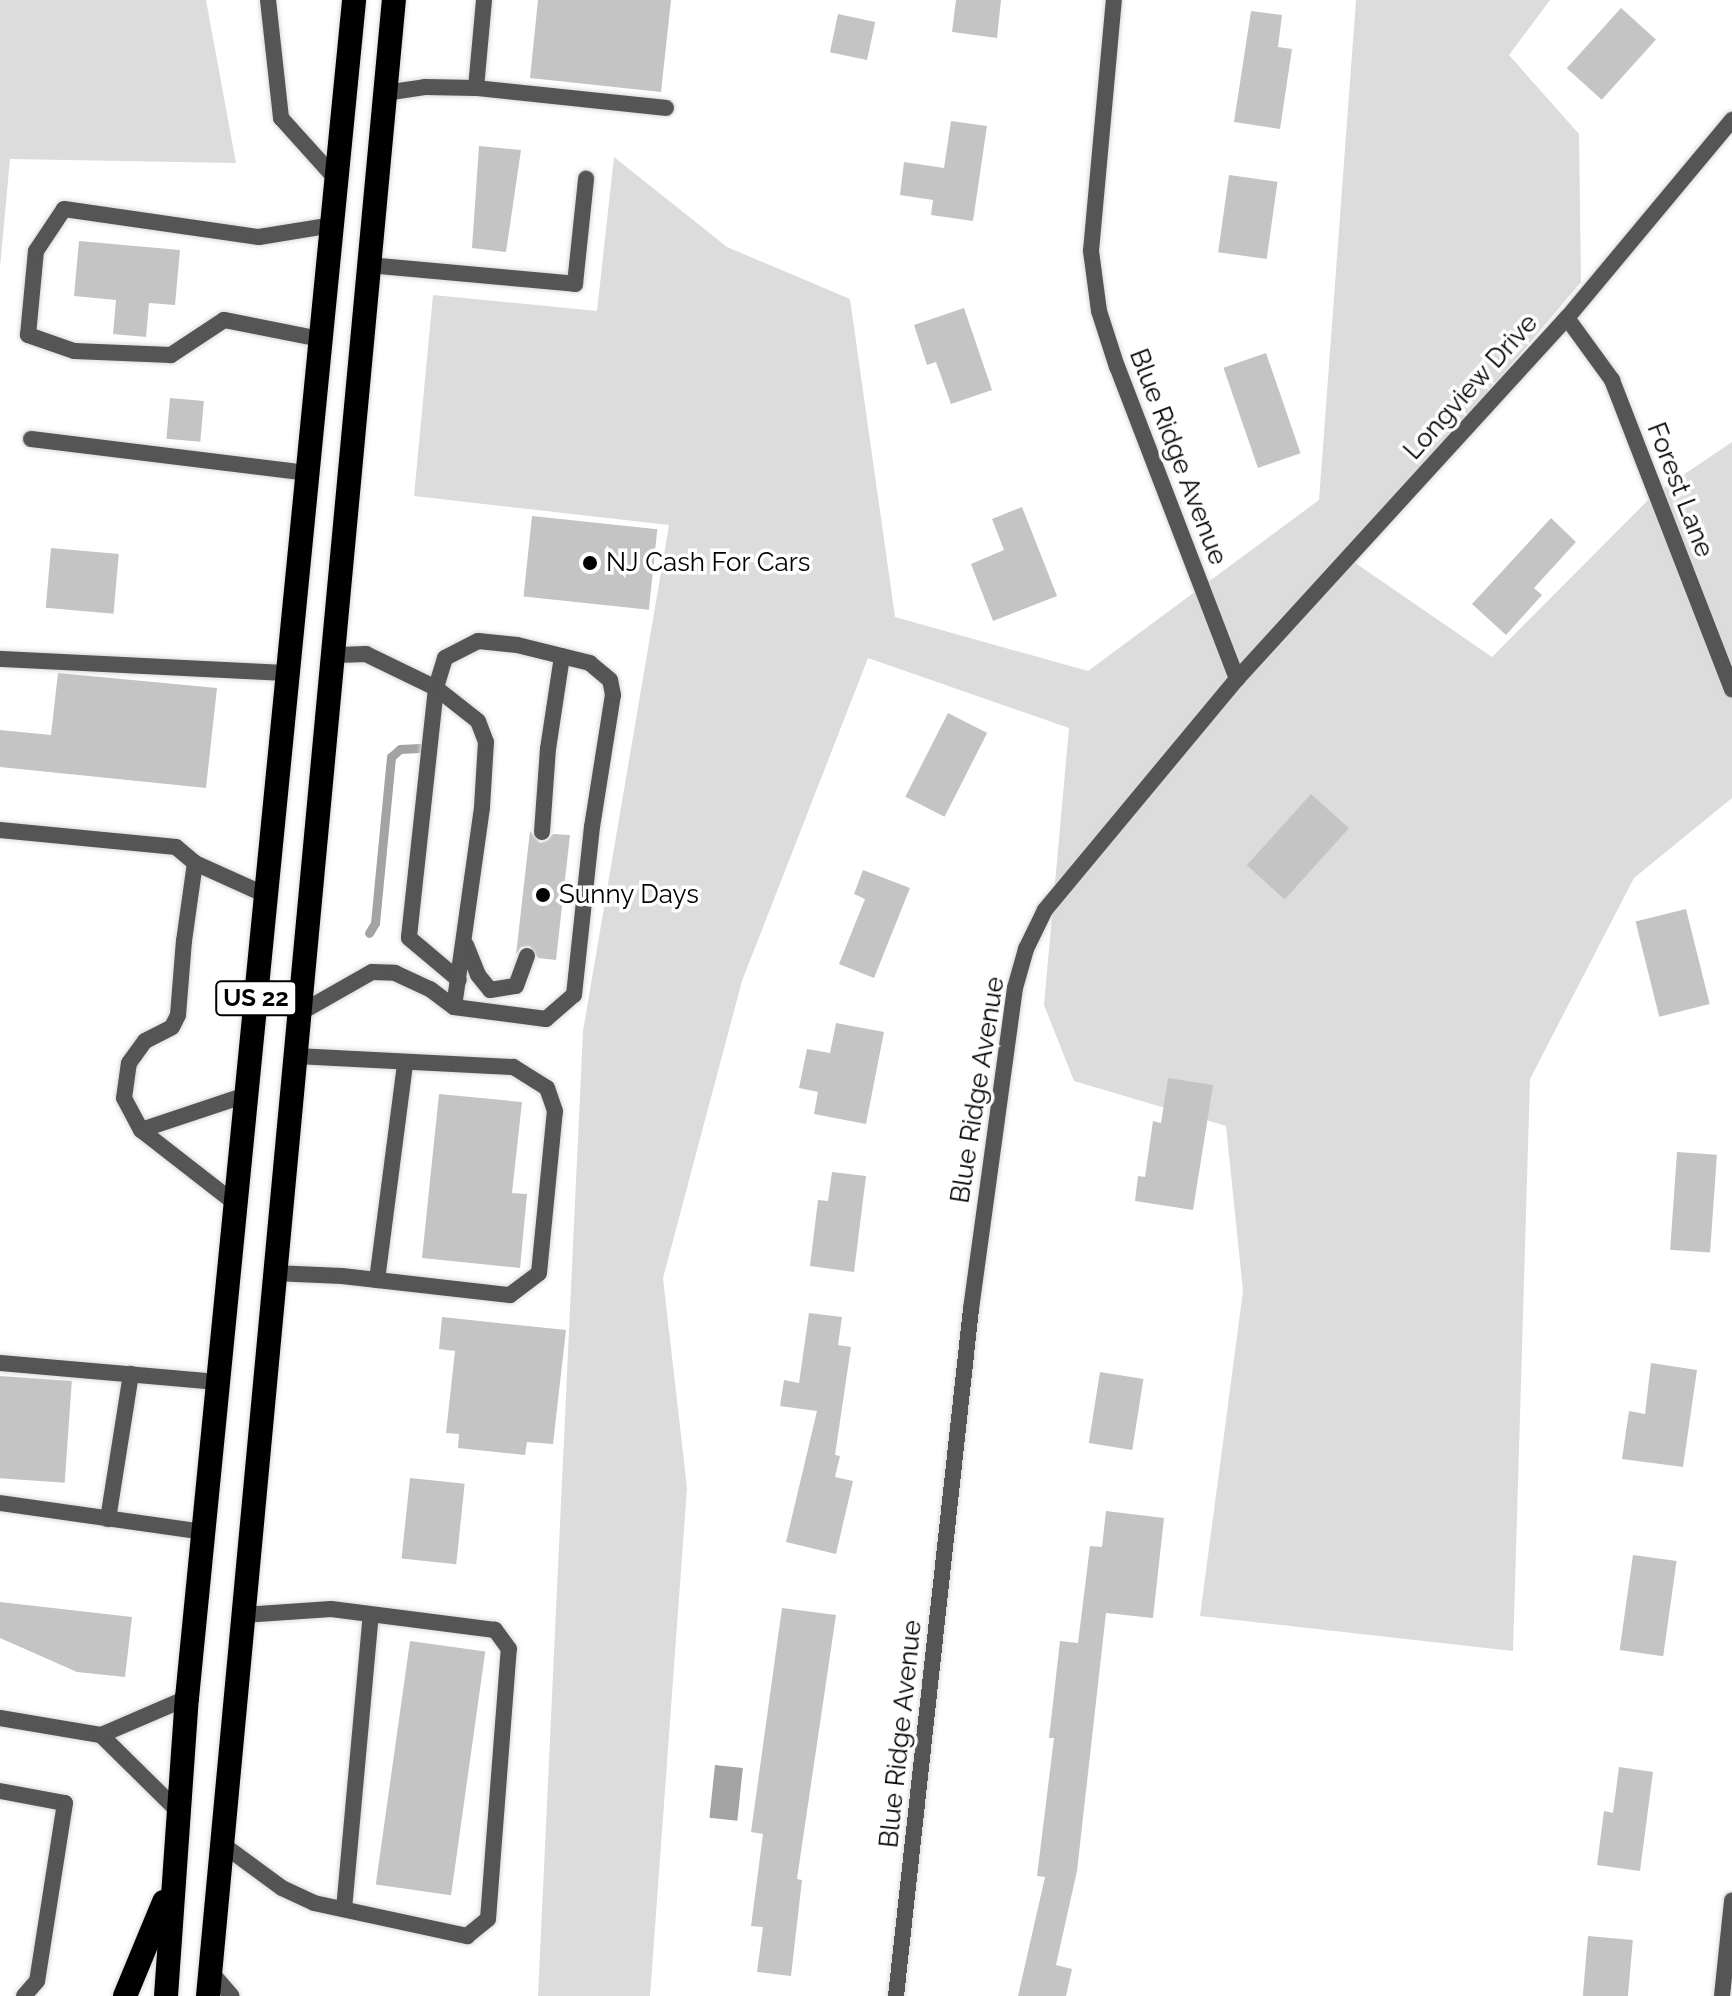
<!DOCTYPE html>
<html>
<head>
<meta charset="utf-8">
<style>
	body { margin:0 }
	#map { position:relative; width:1732px; height:1996px; overflow:hidden; background:#fff; font-family:Raleway,sans-serif }
	div>[style] { position:absolute }
	.green>* { inset:0; background:#dcdcdc }
	.water>* { inset:0; background:#a3a3a3; transform-origin:0 0 }
	.stream>* { height:9px; margin:-4.5px; padding:0 4.5px; transform-origin:4.5px; border-radius:4.5px; background:#a3a3a3 }
	.building>* { inset:0; background:#c4c4c4; transform-origin:0 0 }
	.roads { filter:drop-shadow(0 0 2px #dbdbdb) drop-shadow(0 0 2px #dbdbdb) }
	.lane>* { height:16px; margin:-8px; padding:0 8px; transform-origin:8px; border-radius:8px; background:#555 }
	.street>* { height:16px; margin:-8px; padding:0 8px; transform-origin:8px; border-radius:8px; background:#555 }
	.highway>* { height:24px; margin:-12px; padding:0 12px; transform-origin:12px; border-radius:12px; background:#000 }
	.dots>* { width:22px; height:22px; translate:-50% -50%; box-sizing:border-box; border:4px solid #fff; border-radius:50% }
	span { translate:-50% -50%; white-space:nowrap; text-align:center; line-height:1.15; -webkit-text-stroke:7px #fff; paint-order:stroke }
	.shield-label span { padding:2px 6px; background:#fff; border:2px solid; border-radius:6px; -webkit-text-stroke-width:0 }
	.shield-label { font-size:24px; color:#000; font-weight:700 }
	.street-label { font-size:26px; color:#000 }
	.poi-label { font-size:26px; color:#000 }
	.left { translate:0 -50%; text-align:left }
</style>
</head>
<body>
<div id="map">
	<div class="green">
		<i style="clip-path:polygon(0 0,206px 0,236px 163px,10px 159px,0 267px)"></i>
		<i style="clip-path:polygon(1356px 0,1550px 0,1509px 55px,1579px 134px,1581px 282px,1348px 558px,1492px 657px,1652px 496px,1732px 442px,1732px 798px,1634px 878px,1530px 1079px,1513px 1651px,1200px 1616px,1243px 1291px,1226px 1126px,1074px 1081px,1044px 1005px,1069px 728px,868px 658px,742px 981px,663px 1278px,687px 1488px,650px 1996px,538px 1996px,583px 1031px,669px 525px,414px 496px,433px 295px,597px 311px,614px 157px,727px 247px,850px 299px,895px 617px,1088px 671px,1319px 500px)"></i>
	</div>
	<div class="water">
		<i style="left:715px;top:1765px;width:28px;height:53px;rotate:6deg"></i>
	</div>
	<div class="stream">
		<i style="left:369px;top:933px;width:12px;rotate:-59deg"></i>
		<i style="left:375px;top:923px;width:167px;rotate:-84.5deg"></i>
		<i style="left:391px;top:757px;width:12px;rotate:-42deg"></i>
		<i style="left:400px;top:749px;width:20px;rotate:-3deg"></i>
	</div>
	<div class="building">
		<i style="clip-path:polygon(538px 0,671px 0,661px 92px,530px 78px)"></i>
		<i style="clip-path:polygon(956px 0,1001px 0,997px 38px,952px 32px)"></i>
		<i style="left:1621px;top:8px;width:47px;height:81px;rotate:42deg"></i>
		<i style="clip-path:polygon(1251px 11px,1282px 15px,1278px 47px,1292px 49px,1280px 129px,1234px 122px)"></i>
		<i style="left:838px;top:14px;width:38px;height:39px;rotate:12deg"></i>
		<i style="clip-path:polygon(951px 121px,987px 126px,973px 221px,931px 215px,933px 200px,900px 195px,904px 162px,944px 168px)"></i>
		<i style="clip-path:polygon(479px 146px,521px 150px,506px 252px,472px 248px)"></i>
		<i style="left:1229px;top:175px;width:49px;height:78px;rotate:8deg"></i>
		<i style="clip-path:polygon(79px 241px,180px 250px,175px 305px,149px 303px,146px 337px,113px 334px,116px 300px,74px 296px)"></i>
		<i style="clip-path:polygon(964px 308px,992px 390px,951px 404px,936px 362px,927px 365px,914px 325px)"></i>
		<i style="left:1266px;top:353px;width:106px;height:45px;rotate:71deg"></i>
		<i style="left:170px;top:398px;width:34px;height:41px;rotate:5deg"></i>
		<i style="clip-path:polygon(1022px 507px,1057px 596px,993px 621px,971px 564px,1004px 550px,992px 519px)"></i>
		<i style="left:532px;top:516px;width:126px;height:81px;rotate:6deg"></i>
		<i style="clip-path:polygon(1551px 518px,1576px 542px,1534px 588px,1542px 595px,1506px 635px,1472px 604px)"></i>
		<i style="left:51px;top:548px;width:68px;height:60px;rotate:5deg"></i>
		<i style="clip-path:polygon(58px 673px,217px 688px,206px 788px,0 767px,0 730px,51px 735px)"></i>
		<i style="left:948px;top:713px;width:44px;height:94px;rotate:27deg"></i>
		<i style="left:1311px;top:794px;width:51px;height:96px;rotate:42deg"></i>
		<i style="clip-path:polygon(530px 831px,540px 843px,547px 841px,553px 834px,570px 835px,556px 960px,538px 958px,530px 946px,521px 947px,516px 955px)"></i>
		<i style="clip-path:polygon(863px 870px,910px 888px,874px 978px,839px 964px,865px 899px,854px 894px)"></i>
		<i style="left:1686px;top:909px;width:98px;height:52px;rotate:76deg"></i>
		<i style="clip-path:polygon(836px 1023px,884px 1032px,866px 1124px,814px 1114px,818px 1092px,799px 1088px,807px 1049px,830px 1053px)"></i>
		<i style="clip-path:polygon(1168px 1078px,1213px 1085px,1193px 1210px,1135px 1201px,1138px 1176px,1145px 1177px,1153px 1121px,1161px 1123px)"></i>
		<i style="clip-path:polygon(439px 1094px,522px 1102px,512px 1193px,527px 1194px,520px 1268px,422px 1258px)"></i>
		<i style="left:1677px;top:1152px;width:40px;height:98px;rotate:4deg"></i>
		<i style="clip-path:polygon(832px 1172px,866px 1176px,854px 1272px,810px 1266px,818px 1200px,828px 1201px)"></i>
		<i style="clip-path:polygon(809px 1313px,842px 1317px,838px 1345px,851px 1347px,835px 1455px,840px 1456px,835px 1477px,853px 1481px,836px 1554px,786px 1542px,817px 1411px,780px 1406px,784px 1380px,799px 1383px)"></i>
		<i style="clip-path:polygon(442px 1317px,566px 1330px,553px 1444px,527px 1442px,525px 1455px,458px 1448px,459px 1434px,446px 1433px,455px 1351px,439px 1349px)"></i>
		<i style="clip-path:polygon(1651px 1363px,1697px 1370px,1683px 1467px,1622px 1459px,1629px 1411px,1645px 1414px)"></i>
		<i style="left:1100px;top:1372px;width:44px;height:72px;rotate:9deg"></i>
		<i style="left:0;top:1376px;width:72px;height:102px;rotate:4deg"></i>
		<i style="left:410px;top:1478px;width:55px;height:81px;rotate:6deg"></i>
		<i style="clip-path:polygon(1106px 1511px,1164px 1518px,1153px 1618px,1106px 1613px,1077px 1871px,1056px 1965px,1072px 1969px,1066px 1996px,1018px 1996px,1045px 1877px,1037px 1876px,1054px 1738px,1049px 1738px,1060px 1641px,1078px 1643px,1090px 1546px,1102px 1547px)"></i>
		<i style="left:1633px;top:1555px;width:44px;height:96px;rotate:8deg"></i>
		<i style="clip-path:polygon(0 1602px,132px 1617px,125px 1677px,77px 1672px,0 1638px)"></i>
		<i style="clip-path:polygon(782px 1608px,836px 1615px,797px 1879px,802px 1880px,791px 1976px,757px 1972px,763px 1927px,751px 1926px,763px 1834px,751px 1832px)"></i>
		<i style="left:410px;top:1641px;width:76px;height:246px;rotate:8deg"></i>
		<i style="clip-path:polygon(1619px 1767px,1653px 1772px,1640px 1871px,1597px 1865px,1604px 1811px,1613px 1813px)"></i>
		<i style="left:1588px;top:1936px;width:45px;height:60px;rotate:5deg"></i>
	</div>
	<div class="roads">
		<div class="lane">
			<i style="left:268px;top:0;width:119px;rotate:83.7deg"></i>
			<i style="left:281px;top:118px;width:82px;rotate:48deg"></i>
			<i style="left:476px;top:88px;width:88px;rotate:-84.8deg"></i>
			<i style="left:385px;top:93px;width:40px;rotate:-8.5deg"></i>
			<i style="left:425px;top:87px;width:51px;rotate:1.1deg"></i>
			<i style="left:476px;top:88px;width:191px;rotate:6deg"></i>
			<i style="left:368px;top:265px;width:208px;rotate:5.2deg"></i>
			<i style="left:575px;top:284px;width:106px;rotate:-84deg"></i>
			<i style="left:320px;top:339px;width:98px;rotate:-168.8deg"></i>
			<i style="left:224px;top:320px;width:64px;rotate:146.6deg"></i>
			<i style="left:171px;top:355px;width:97px;rotate:-177.6deg"></i>
			<i style="left:74px;top:351px;width:49px;rotate:-160.8deg"></i>
			<i style="left:28px;top:335px;width:84px;rotate:-84.6deg"></i>
			<i style="left:36px;top:251px;width:50px;rotate:-56.3deg"></i>
			<i style="left:64px;top:209px;width:197px;rotate:8.2deg"></i>
			<i style="left:259px;top:237px;width:74px;rotate:-9.3deg"></i>
			<i style="left:31px;top:439px;width:278px;rotate:7deg"></i>
			<i style="left:0;top:659px;width:288px;rotate:2.8deg"></i>
			<i style="left:0;top:830px;width:177px;rotate:5.5deg"></i>
			<i style="left:176px;top:847px;width:25px;rotate:40deg"></i>
			<i style="left:542px;top:832px;width:83px;rotate:-85.9deg"></i>
			<i style="left:548px;top:749px;width:94px;rotate:-81.4deg"></i>
			<i style="left:466px;top:945px;width:32px;rotate:68deg"></i>
			<i style="left:478px;top:975px;width:19px;rotate:51deg"></i>
			<i style="left:490px;top:990px;width:26px;rotate:-9deg"></i>
			<i style="left:516px;top:986px;width:32px;rotate:-70deg"></i>
			<i style="left:454px;top:1007px;width:93px;rotate:7.4deg"></i>
			<i style="left:546px;top:1019px;width:37px;rotate:-41deg"></i>
			<i style="left:574px;top:995px;width:169px;rotate:-83.9deg"></i>
			<i style="left:592px;top:827px;width:134px;rotate:-81deg"></i>
			<i style="left:613px;top:695px;width:15px;rotate:-101deg"></i>
			<i style="left:610px;top:680px;width:26px;rotate:-140deg"></i>
			<i style="left:590px;top:663px;width:75px;rotate:-166.1deg"></i>
			<i style="left:517px;top:645px;width:39px;rotate:-174deg"></i>
			<i style="left:478px;top:641px;width:37px;rotate:153deg"></i>
			<i style="left:445px;top:658px;width:31px;rotate:107deg"></i>
			<i style="left:436px;top:688px;width:251px;rotate:96.2deg"></i>
			<i style="left:409px;top:938px;width:65px;rotate:40deg"></i>
			<i style="left:298px;top:1014px;width:85px;rotate:-29.6deg"></i>
			<i style="left:372px;top:972px;width:23px;rotate:2deg"></i>
			<i style="left:395px;top:973px;width:38px;rotate:25deg"></i>
			<i style="left:430px;top:989px;width:30px;rotate:37deg"></i>
			<i style="left:454px;top:1007px;width:202px;rotate:-82deg"></i>
			<i style="left:482px;top:807px;width:65px;rotate:-86.5deg"></i>
			<i style="left:486px;top:742px;width:22px;rotate:-111deg"></i>
			<i style="left:478px;top:721px;width:53px;rotate:-141.8deg"></i>
			<i style="left:436px;top:688px;width:78px;rotate:-154.1deg"></i>
			<i style="left:366px;top:654px;width:35px;rotate:178deg"></i>
			<i style="left:141px;top:1130px;width:36px;rotate:-118deg"></i>
			<i style="left:124px;top:1098px;width:35px;rotate:-82deg"></i>
			<i style="left:129px;top:1063px;width:27px;rotate:-54deg"></i>
			<i style="left:145px;top:1041px;width:30px;rotate:-27deg"></i>
			<i style="left:172px;top:1027px;width:13px;rotate:-63deg"></i>
			<i style="left:178px;top:1015px;width:74px;rotate:-85.4deg"></i>
			<i style="left:184px;top:941px;width:79px;rotate:-82deg"></i>
			<i style="left:195px;top:863px;width:78px;rotate:24.3deg"></i>
			<i style="left:236px;top:1204px;width:120px;rotate:-142.1deg"></i>
			<i style="left:141px;top:1130px;width:111px;rotate:-18.4deg"></i>
			<i style="left:274px;top:1273px;width:68px;rotate:2.5deg"></i>
			<i style="left:342px;top:1276px;width:169px;rotate:6.5deg"></i>
			<i style="left:510px;top:1295px;width:36px;rotate:-37deg"></i>
			<i style="left:539px;top:1273px;width:163px;rotate:-84.4deg"></i>
			<i style="left:555px;top:1111px;width:24px;rotate:-109deg"></i>
			<i style="left:547px;top:1088px;width:40px;rotate:-148deg"></i>
			<i style="left:513px;top:1067px;width:219px;rotate:-177.1deg"></i>
			<i style="left:377px;top:1280px;width:218px;rotate:-82.6deg"></i>
			<i style="left:0;top:1363px;width:219px;rotate:5deg"></i>
			<i style="left:0;top:1503px;width:206px;rotate:8.1deg"></i>
			<i style="left:108px;top:1519px;width:147px;rotate:-81deg"></i>
			<i style="left:0;top:1718px;width:102px;rotate:9.6deg"></i>
			<i style="left:0;top:1791px;width:66px;rotate:10.5deg"></i>
			<i style="left:65px;top:1803px;width:180px;rotate:98.9deg"></i>
			<i style="left:37px;top:1981px;width:20px;rotate:131deg"></i>
			<i style="left:179px;top:1812px;width:110px;rotate:-135.4deg"></i>
			<i style="left:101px;top:1735px;width:94px;rotate:-23.3deg"></i>
			<i style="left:222px;top:1844px;width:74px;rotate:36.3deg"></i>
			<i style="left:282px;top:1888px;width:35px;rotate:25deg"></i>
			<i style="left:314px;top:1903px;width:157px;rotate:12.2deg"></i>
			<i style="left:467px;top:1936px;width:27px;rotate:-39deg"></i>
			<i style="left:488px;top:1919px;width:271px;rotate:-85.6deg"></i>
			<i style="left:509px;top:1649px;width:24px;rotate:-126deg"></i>
			<i style="left:495px;top:1630px;width:165px;rotate:-172.7deg"></i>
			<i style="left:331px;top:1609px;width:88px;rotate:176.1deg"></i>
			<i style="left:344px;top:1909px;width:295px;rotate:-84.8deg"></i>
			<i style="left:210px;top:1971px;width:33px;rotate:49deg"></i>
		</div>
		<div class="street">
			<i style="left:1567px;top:318px;width:77px;rotate:54deg"></i>
			<i style="left:1612px;top:380px;width:332px;rotate:68.8deg"></i>
			<i style="left:1237px;top:679px;width:489px;rotate:-47.6deg"></i>
			<i style="left:1567px;top:318px;width:258px;rotate:-50.2deg"></i>
			<i style="left:896px;top:1996px;width:691px;rotate:-83.77deg"></i>
			<i style="left:971px;top:1309px;width:324px;rotate:-82.2deg"></i>
			<i style="left:1015px;top:988px;width:41px;rotate:-74.2deg"></i>
			<i style="left:1026px;top:949px;width:43px;rotate:-64deg"></i>
			<i style="left:1045px;top:910px;width:300px;rotate:-50.3deg"></i>
			<i style="left:1237px;top:679px;width:334px;rotate:-111deg"></i>
			<i style="left:1117px;top:367px;width:59px;rotate:-107.8deg"></i>
			<i style="left:1099px;top:311px;width:61px;rotate:-97.6deg"></i>
			<i style="left:1091px;top:251px;width:252px;rotate:-84.8deg"></i>
			<i style="left:1722px;top:1996px;width:96px;rotate:-84deg"></i>
		</div>
		<div class="highway">
			<i style="left:125px;top:1996px;width:102px;rotate:-67.5deg"></i>
			<i style="left:166px;top:1996px;width:299px;rotate:-86deg"></i>
			<i style="left:187px;top:1698px;width:1706px;rotate:-84.38deg"></i>
			<i style="left:208px;top:1996px;width:2005px;rotate:-84.68deg"></i>
		</div>
	</div>
	<div class="dots">
		<i style="left:590px;top:563px;background:#000"></i>
		<i style="left:543px;top:895px;background:#000"></i>
	</div>
	<div class="shield-label">
		<span style="left:256px;top:998px">US 22</span>
	</div>
	<div class="street-label">
		<span style="left:1471px;top:387px;rotate:-48deg">Longview Drive</span>
		<span style="left:1178px;top:457px;rotate:69deg">Blue Ridge Avenue</span>
		<span style="left:1680px;top:490px;rotate:69deg">Forest Lane</span>
		<span style="left:978px;top:1090px;rotate:-81deg">Blue Ridge Avenue</span>
		<span style="left:901px;top:1734px;rotate:-84deg">Blue Ridge Avenue</span>
	</div>
	<div class="poi-label">
		<span class="left" style="left:606px;top:563px">NJ Cash For Cars</span>
		<span class="left" style="left:559px;top:895px">Sunny Days</span>
	</div>
</div>
</body>
</html>
